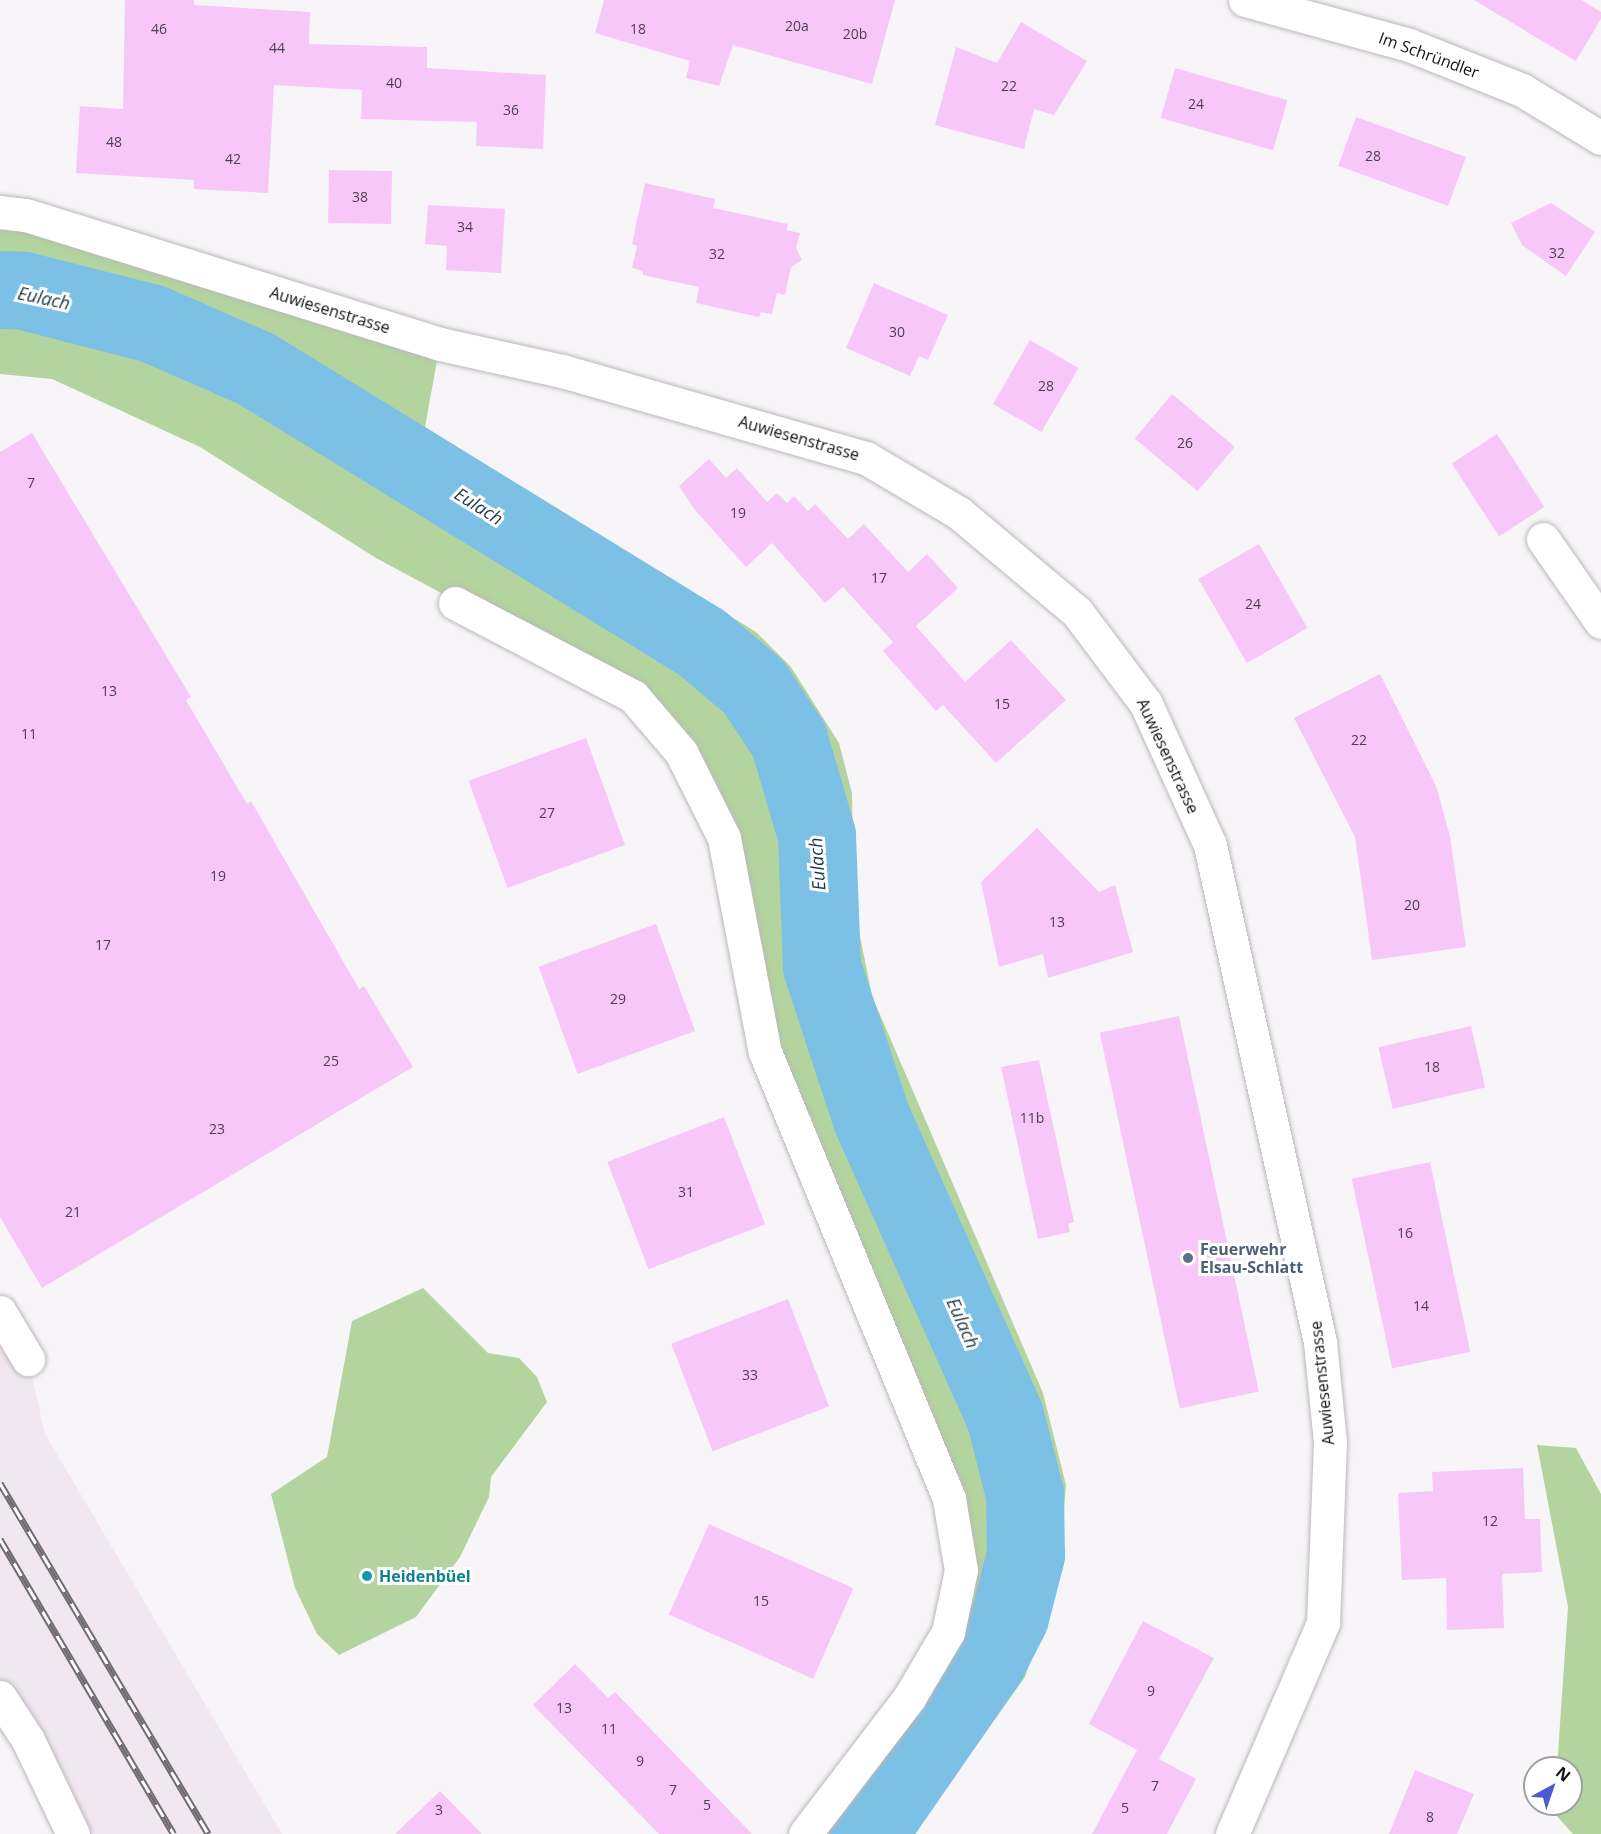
<!DOCTYPE html>
<html>
<head>
<meta charset="utf-8">
<style>
	body { margin:0 }
	#map { position:relative; width:1601px; height:1834px; overflow:hidden; background:#f8f5f8; font-family:"Open Sans",sans-serif }
	div>[style] { position:absolute }
	.built>* { inset:0; background:#f0e7f0 }
	.green>* { inset:0; background:#b3d49e }
	.river>* { height:78px; margin:-39px; padding:0 39px; transform-origin:39px; border-radius:39px; background:#7cc0e5 }
	.building>* { inset:0; background:#f8c7fa; transform-origin:0 0 }
	.roads { filter:drop-shadow(0 0 2px #bab8ba) drop-shadow(0 0 2px #bab8ba) }
	.minor>* { height:33px; margin:-16.5px; padding:0 16.5px; transform-origin:16.5px; border-radius:16.5px; background:#fff }
	.rail>* { height:7px; margin-top:-3.5px; transform-origin:0; background:repeating-linear-gradient(90deg,#fff 0 14px,#6f6d6f 0 28px); box-sizing:border-box; border-block:2px solid #6f6d6f }
	.dots>* { width:16px; height:16px; translate:-50% -50%; box-sizing:border-box; border:3px solid #fff; border-radius:50% }
	span { translate:-50% -50%; white-space:nowrap; text-align:center; line-height:1.15; -webkit-text-stroke:6px #fff; paint-order:stroke }
	.number-label { font-size:14px; color:#4c3f4d }
	.number-label span { -webkit-text-stroke-width:0 }
	.street-label { font-size:16px; color:#131213 }
	.service-label { font-size:16px; color:#4e5e75; font-weight:700 }
	.left { translate:0 -50%; text-align:left }
	.culture-label { font-size:16px; color:#0d838f; font-weight:700 }
	.water-label { font-size:18px; color:#193848; font-style:italic }
	.north { position:absolute; left:1523px; top:1756px; width:60px; height:60px; box-sizing:border-box; background:#fff; border:2px solid #a1a0a1; border-radius:50%; rotate:40deg; font-size:16px; font-weight:700; line-height:24px; text-align:center; color:#131213 }
	.north::after { content:''; display:block; margin:auto; width:21px; height:27px; background:#4e5bd0; clip-path:polygon(50% 0,100% 100%,50% 72%,0 100%) }
</style>
</head>
<body>
<div id="map">
	<div class="built">
		<i style="clip-path:polygon(0 1312px,28px 1359px,45px 1434px,282px 1834px,67px 1834px,0 1718px)"></i>
	</div>
	<div class="green">
		<i style="clip-path:polygon(0 212px,440px 344px,425px 427px,756px 632px,791px 667px,839px 743px,852px 793px,854px 906px,872px 996px,1043px 1393px,1066px 1485px,1058px 1582px,1025px 1677px,913px 1834px,805px 1834px,909px 1698px,961px 1570px,765px 1052px,724px 838px,633px 696px,376px 558px,200px 447px,52px 379px,0 374px)"></i>
		<i style="clip-path:polygon(423px 1288px,488px 1353px,519px 1358px,537px 1377px,547px 1402px,491px 1477px,489px 1497px,460px 1557px,416px 1617px,339px 1655px,317px 1634px,295px 1588px,271px 1494px,327px 1457px,352px 1321px)"></i>
		<i style="clip-path:polygon(1537px 1445px,1576px 1448px,1601px 1494px,1601px 1834px,1573px 1834px,1555px 1814px,1555px 1804px,1571px 1804px,1571px 1768px,1557px 1768px,1568px 1607px)"></i>
	</div>
	<div class="river">
		<i style="left:0;top:290px;width:24px;rotate:2deg"></i>
		<i style="left:24px;top:291px;width:133px;rotate:14.3deg"></i>
		<i style="left:153px;top:324px;width:112px;rotate:23.6deg"></i>
		<i style="left:256px;top:369px;width:523px;rotate:31.56deg"></i>
		<i style="left:702px;top:643px;width:68px;rotate:40.2deg"></i>
		<i style="left:754px;top:687px;width:64px;rotate:56.6deg"></i>
		<i style="left:789px;top:740px;width:100px;rotate:73.7deg"></i>
		<i style="left:817px;top:836px;width:131px;rotate:87.8deg"></i>
		<i style="left:822px;top:967px;width:160px;rotate:71.8deg"></i>
		<i style="left:872px;top:1119px;width:325px;rotate:65.9deg"></i>
		<i style="left:1005px;top:1416px;width:81px;rotate:75.6deg"></i>
		<i style="left:1025px;top:1494px;width:61px;rotate:89.1deg"></i>
		<i style="left:1026px;top:1555px;width:64px;rotate:104.5deg"></i>
		<i style="left:1010px;top:1617px;width:51px;rotate:117.1deg"></i>
		<i style="left:987px;top:1662px;width:209px;rotate:124.7deg"></i>
	</div>
	<div class="building">
		<i style="clip-path:polygon(125px 0,194px 0,194px 5px,310px 12px,309px 44px,427px 47px,427px 68px,546px 75px,543px 149px,476px 146px,477px 122px,361px 119px,362px 90px,274px 85px,268px 193px,194px 189px,194px 180px,76px 173px,80px 106px,123px 109px)"></i>
		<i style="clip-path:polygon(604px 0,895px 0,872px 84px,733px 45px,719px 86px,686px 78px,690px 61px,595px 33px)"></i>
		<i style="clip-path:polygon(1474px 0,1581px 0,1601px 12px,1601px 19px,1576px 61px)"></i>
		<i style="clip-path:polygon(1021px 22px,1087px 61px,1054px 115px,1034px 109px,1024px 149px,935px 125px,956px 47px,997px 63px)"></i>
		<i style="left:1175px;top:68px;width:117px;height:52px;rotate:16deg"></i>
		<i style="left:1356px;top:117px;width:117px;height:52px;rotate:20deg"></i>
		<i style="left:329px;top:170px;width:63px;height:53px;rotate:1deg"></i>
		<i style="clip-path:polygon(645px 183px,715px 199px,713px 208px,788px 224px,786px 230px,800px 233px,796px 248px,802px 260px,791px 267px,785px 295px,777px 293px,772px 314px,761px 312px,759px 317px,696px 303px,699px 287px,643px 275px,643px 271px,632px 268px,637px 246px,632px 244px)"></i>
		<i style="clip-path:polygon(1551px 203px,1595px 232px,1566px 276px,1522px 245px,1511px 223px)"></i>
		<i style="clip-path:polygon(428px 205px,505px 209px,501px 273px,446px 270px,447px 246px,425px 244px)"></i>
		<i style="clip-path:polygon(874px 283px,948px 315px,928px 360px,919px 356px,910px 376px,846px 348px)"></i>
		<i style="left:1030px;top:340px;width:56px;height:74px;rotate:30deg"></i>
		<i style="left:1172px;top:394px;width:82px;height:58px;rotate:40deg"></i>
		<i style="clip-path:polygon(32px 433px,191px 697px,186px 700px,247px 804px,251px 801px,359px 989px,364px 986px,413px 1067px,42px 1288px,0 1217px,0 452px)"></i>
		<i style="left:1497px;top:434px;width:87px;height:54px;rotate:57deg"></i>
		<i style="clip-path:polygon(709px 459px,726px 478px,737px 468px,767px 502px,777px 493px,787px 503px,794px 496px,808px 511px,815px 504px,848px 539px,864px 524px,908px 572px,927px 554px,958px 588px,916px 626px,965px 682px,1011px 640px,1066px 700px,996px 763px,943px 705px,936px 711px,883px 651px,893px 642px,843px 587px,825px 603px,772px 543px,746px 567px,695px 510px,679px 486px)"></i>
		<i style="left:1259px;top:544px;width:97px;height:70px;rotate:60deg"></i>
		<i style="clip-path:polygon(1380px 674px,1436px 786px,1450px 836px,1466px 947px,1372px 960px,1355px 837px,1294px 718px)"></i>
		<i style="left:586px;top:738px;width:114px;height:125px;rotate:70deg"></i>
		<i style="clip-path:polygon(1037px 828px,1099px 892px,1115px 885px,1133px 952px,1048px 978px,1043px 954px,999px 967px,981px 882px)"></i>
		<i style="left:656px;top:924px;width:114px;height:125px;rotate:70deg"></i>
		<i style="left:1179px;top:1016px;width:384px;height:81px;rotate:78deg"></i>
		<i style="left:1471px;top:1026px;width:63px;height:95px;rotate:77deg"></i>
		<i style="clip-path:polygon(1039px 1060px,1074px 1222px,1068px 1224px,1070px 1232px,1038px 1239px,1001px 1067px)"></i>
		<i style="left:724px;top:1117px;width:115px;height:125px;rotate:69deg"></i>
		<i style="left:1430px;top:1162px;width:194px;height:80px;rotate:78deg"></i>
		<i style="left:788px;top:1299px;width:115px;height:125px;rotate:69deg"></i>
		<i style="clip-path:polygon(1523px 1468px,1525px 1519px,1540px 1519px,1542px 1572px,1502px 1574px,1504px 1628px,1447px 1630px,1446px 1578px,1402px 1580px,1398px 1493px,1433px 1491px,1432px 1472px)"></i>
		<i style="left:709px;top:1524px;width:158px;height:99px;rotate:24deg"></i>
		<i style="clip-path:polygon(1143px 1621px,1214px 1658px,1159px 1759px,1196px 1779px,1167px 1834px,1092px 1834px,1137px 1750px,1089px 1724px)"></i>
		<i style="clip-path:polygon(575px 1664px,608px 1698px,615px 1692px,752px 1834px,659px 1834px,533px 1705px)"></i>
		<i style="clip-path:polygon(1415px 1770px,1474px 1794px,1457px 1834px,1389px 1834px)"></i>
		<i style="clip-path:polygon(440px 1791px,482px 1834px,395px 1834px)"></i>
	</div>
	<div class="roads">
		<div class="minor">
			<i style="left:1245px;top:0;width:170px;rotate:15.3deg"></i>
			<i style="left:1409px;top:45px;width:122px;rotate:21.7deg"></i>
			<i style="left:1522px;top:90px;width:92px;rotate:31.3deg"></i>
			<i style="left:0;top:212px;width:26px;rotate:7deg"></i>
			<i style="left:26px;top:215px;width:434px;rotate:17.3deg"></i>
			<i style="left:440px;top:344px;width:125px;rotate:12.5deg"></i>
			<i style="left:562px;top:371px;width:316px;rotate:16deg"></i>
			<i style="left:866px;top:458px;width:108px;rotate:30.6deg"></i>
			<i style="left:959px;top:513px;width:154px;rotate:40deg"></i>
			<i style="left:1077px;top:612px;width:115px;rotate:53.1deg"></i>
			<i style="left:1146px;top:704px;width:155px;rotate:65.6deg"></i>
			<i style="left:1210px;top:845px;width:509px;rotate:77.52deg"></i>
			<i style="left:1320px;top:1342px;width:100px;rotate:84.3deg"></i>
			<i style="left:1330px;top:1442px;width:181px;rotate:92.2deg"></i>
			<i style="left:1323px;top:1623px;width:230px;rotate:113.3deg"></i>
			<i style="left:1543px;top:539px;width:101px;rotate:55.1deg"></i>
			<i style="left:455px;top:603px;width:201px;rotate:27.6deg"></i>
			<i style="left:633px;top:696px;width:74px;rotate:49.4deg"></i>
			<i style="left:681px;top:752px;width:96px;rotate:63.4deg"></i>
			<i style="left:724px;top:838px;width:218px;rotate:79.2deg"></i>
			<i style="left:765px;top:1052px;width:483px;rotate:67.6deg"></i>
			<i style="left:949px;top:1499px;width:72px;rotate:80.4deg"></i>
			<i style="left:961px;top:1570px;width:63px;rotate:101.8deg"></i>
			<i style="left:948px;top:1632px;width:77px;rotate:120.6deg"></i>
			<i style="left:909px;top:1698px;width:171px;rotate:127.4deg"></i>
			<i style="left:0;top:1312px;width:55px;rotate:59.2deg"></i>
			<i style="left:0;top:1697px;width:51px;rotate:56.9deg"></i>
			<i style="left:28px;top:1740px;width:104px;rotate:64.4deg"></i>
		</div>
	</div>
	<div class="rail">
		<i style="left:0;top:1483px;width:408px;rotate:59.3deg"></i>
		<i style="left:0;top:1539px;width:342px;rotate:59.5deg"></i>
	</div>
	<div class="dots">
		<i style="left:1188px;top:1258px;background:#5c6f8a"></i>
		<i style="left:367px;top:1576px;background:#0f9aa8"></i>
	</div>
	<div class="number-label">
		<span style="left:797px;top:26px">20a</span>
		<span style="left:159px;top:29px">46</span>
		<span style="left:638px;top:29px">18</span>
		<span style="left:855px;top:34px">20b</span>
		<span style="left:277px;top:48px">44</span>
		<span style="left:394px;top:83px">40</span>
		<span style="left:1009px;top:86px">22</span>
		<span style="left:1196px;top:104px">24</span>
		<span style="left:511px;top:110px">36</span>
		<span style="left:114px;top:142px">48</span>
		<span style="left:1373px;top:156px">28</span>
		<span style="left:233px;top:159px">42</span>
		<span style="left:360px;top:197px">38</span>
		<span style="left:465px;top:227px">34</span>
		<span style="left:1557px;top:253px">32</span>
		<span style="left:717px;top:254px">32</span>
		<span style="left:897px;top:332px">30</span>
		<span style="left:1046px;top:386px">28</span>
		<span style="left:1185px;top:443px">26</span>
		<span style="left:31px;top:483px">7</span>
		<span style="left:738px;top:513px">19</span>
		<span style="left:879px;top:578px">17</span>
		<span style="left:1253px;top:604px">24</span>
		<span style="left:109px;top:691px">13</span>
		<span style="left:1002px;top:704px">15</span>
		<span style="left:29px;top:734px">11</span>
		<span style="left:1359px;top:740px">22</span>
		<span style="left:547px;top:813px">27</span>
		<span style="left:218px;top:876px">19</span>
		<span style="left:1412px;top:905px">20</span>
		<span style="left:1057px;top:922px">13</span>
		<span style="left:103px;top:945px">17</span>
		<span style="left:618px;top:999px">29</span>
		<span style="left:331px;top:1061px">25</span>
		<span style="left:1432px;top:1067px">18</span>
		<span style="left:1032px;top:1118px">11b</span>
		<span style="left:217px;top:1129px">23</span>
		<span style="left:686px;top:1192px">31</span>
		<span style="left:73px;top:1212px">21</span>
		<span style="left:1405px;top:1233px">16</span>
		<span style="left:1421px;top:1306px">14</span>
		<span style="left:750px;top:1375px">33</span>
		<span style="left:1490px;top:1521px">12</span>
		<span style="left:761px;top:1601px">15</span>
		<span style="left:1151px;top:1691px">9</span>
		<span style="left:564px;top:1708px">13</span>
		<span style="left:609px;top:1729px">11</span>
		<span style="left:640px;top:1761px">9</span>
		<span style="left:1155px;top:1786px">7</span>
		<span style="left:673px;top:1790px">7</span>
		<span style="left:707px;top:1805px">5</span>
		<span style="left:1125px;top:1808px">5</span>
		<span style="left:439px;top:1810px">3</span>
		<span style="left:1430px;top:1817px">8</span>
	</div>
	<div class="street-label">
		<span style="left:1429px;top:55px;rotate:20deg">Im Schründler</span>
		<span style="left:330px;top:310px;rotate:17deg">Auwiesenstrasse</span>
		<span style="left:799px;top:438px;rotate:16deg">Auwiesenstrasse</span>
		<span style="left:1168px;top:756px;rotate:65deg">Auwiesenstrasse</span>
		<span style="left:1322px;top:1383px;rotate:-96deg">Auwiesenstrasse</span>
	</div>
	<div class="service-label">
		<span class="left" style="left:1200px;top:1258px">Feuerwehr<br>Elsau-Schlatt</span>
	</div>
	<div class="culture-label">
		<span class="left" style="left:379px;top:1576px">Heidenbüel</span>
	</div>
	<div class="water-label">
		<span style="left:44px;top:298px;rotate:12deg">Eulach</span>
		<span style="left:479px;top:506px;rotate:32deg">Eulach</span>
		<span style="left:817px;top:864px;rotate:-94deg">Eulach</span>
		<span style="left:963px;top:1323px;rotate:66deg">Eulach</span>
	</div>
	<div class="north">N</div>
</div>
</body>
</html>
